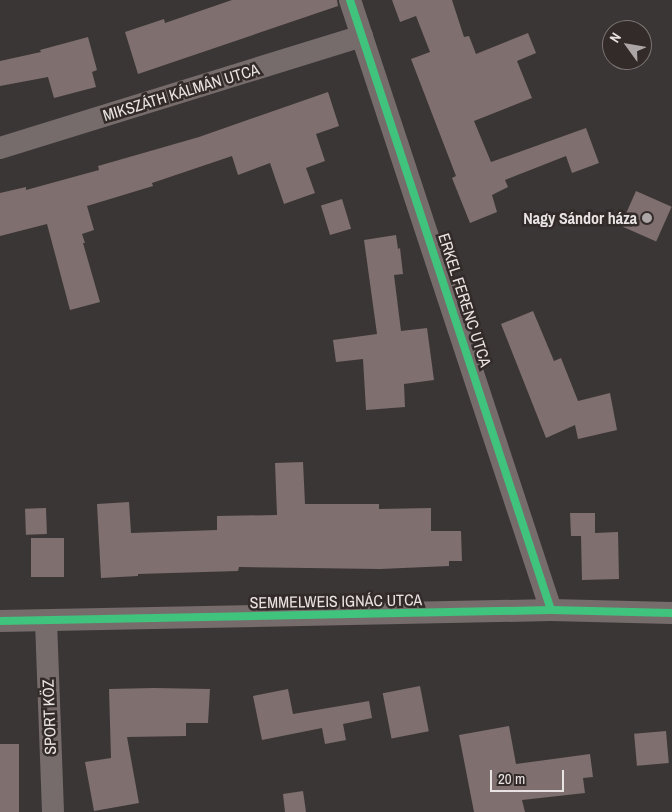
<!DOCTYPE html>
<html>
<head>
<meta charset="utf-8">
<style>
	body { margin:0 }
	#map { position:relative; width:672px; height:812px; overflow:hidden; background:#3b3636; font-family:"Archivo Narrow",sans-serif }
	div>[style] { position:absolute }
	.building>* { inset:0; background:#7f6f6f; transform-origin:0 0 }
	.minor>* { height:22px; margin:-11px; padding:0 11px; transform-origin:11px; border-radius:11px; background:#766c6c }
	.cycleway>* { height:8px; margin:-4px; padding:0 4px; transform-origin:4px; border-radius:4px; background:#40c37c }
	.dots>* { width:14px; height:14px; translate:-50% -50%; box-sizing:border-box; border:2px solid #332b2a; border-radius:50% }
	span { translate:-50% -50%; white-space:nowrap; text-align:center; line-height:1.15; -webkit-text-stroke:5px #332b2a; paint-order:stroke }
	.street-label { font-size:16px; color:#e9e4e3 }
	.poi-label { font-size:16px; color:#e9e4e3; font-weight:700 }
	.right { translate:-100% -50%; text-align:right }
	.north { position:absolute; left:602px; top:20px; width:50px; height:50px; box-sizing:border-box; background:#332b2a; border:1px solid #7c7574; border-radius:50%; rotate:302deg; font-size:14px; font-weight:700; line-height:20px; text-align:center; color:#e9e4e3 }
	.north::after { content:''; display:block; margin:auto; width:18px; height:22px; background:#aca7a6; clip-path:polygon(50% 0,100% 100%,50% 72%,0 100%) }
	.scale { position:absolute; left:490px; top:770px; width:74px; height:22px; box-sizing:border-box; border:2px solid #e9e4e3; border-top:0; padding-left:6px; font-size:15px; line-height:18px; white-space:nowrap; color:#e9e4e3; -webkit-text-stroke:4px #332b2a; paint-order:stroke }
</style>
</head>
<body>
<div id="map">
	<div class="building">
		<i style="clip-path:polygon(232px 0,337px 0,338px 6px,138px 74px,125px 32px,164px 19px,165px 23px)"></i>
		<i style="clip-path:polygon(392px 0,452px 0,464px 37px,469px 36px,476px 54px,528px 33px,536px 53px,517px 61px,532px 98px,474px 121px,491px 162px,586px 128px,599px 163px,572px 173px,566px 156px,505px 180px,508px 187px,492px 195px,497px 212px,470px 223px,452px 178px,456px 176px,411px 59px,430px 52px,416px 16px,400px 22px)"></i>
		<i style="clip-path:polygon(88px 37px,97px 70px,92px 72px,96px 87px,54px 98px,48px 77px,0 86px,0 61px,41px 52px,40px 50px)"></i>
		<i style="clip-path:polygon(328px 92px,339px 126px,316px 134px,325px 161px,306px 168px,315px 193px,284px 204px,270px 163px,238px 175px,232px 156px,152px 183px,153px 186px,87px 206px,94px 230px,82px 234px,85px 243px,83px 243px,100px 302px,70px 310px,47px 224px,0 236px,0 193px,26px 187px,26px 190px,99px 170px,98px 166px,199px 137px)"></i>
		<i style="left:636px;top:191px;width:39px;height:38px;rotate:24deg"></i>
		<i style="left:342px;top:199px;width:31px;height:22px;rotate:73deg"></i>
		<i style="clip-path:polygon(396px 235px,398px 249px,400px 248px,403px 274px,394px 275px,401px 331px,427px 328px,434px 380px,404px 384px,405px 407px,366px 410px,363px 359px,336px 362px,333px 340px,377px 334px,364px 240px)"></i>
		<i style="clip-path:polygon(533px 311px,554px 361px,561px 358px,578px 401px,610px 393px,617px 430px,578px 439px,575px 425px,546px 438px,501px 324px)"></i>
		<i style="clip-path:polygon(303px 462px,305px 504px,379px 504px,379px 509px,431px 508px,431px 531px,461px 531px,462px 561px,449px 561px,449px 566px,380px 569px,239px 567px,238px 571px,138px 574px,138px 576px,101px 578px,97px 504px,129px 502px,131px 533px,217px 530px,217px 516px,277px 515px,275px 463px)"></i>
		<i style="left:46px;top:508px;width:26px;height:21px;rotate:88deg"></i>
		<i style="clip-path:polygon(570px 513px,595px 513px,595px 533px,618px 532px,619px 579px,582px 580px,581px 536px,571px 536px)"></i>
		<i style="left:31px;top:538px;width:33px;height:39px"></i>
		<i style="left:420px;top:686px;width:46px;height:38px;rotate:79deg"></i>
		<i style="clip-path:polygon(154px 688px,210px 689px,208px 723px,186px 723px,186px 736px,127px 737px,139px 803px,94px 811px,85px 762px,111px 758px,109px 689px)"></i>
		<i style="clip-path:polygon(288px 689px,293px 714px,369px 701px,372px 718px,343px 724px,346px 740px,325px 744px,322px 728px,262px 740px,253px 696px)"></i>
		<i style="clip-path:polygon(509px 726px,516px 764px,590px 754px,593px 777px,583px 778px,585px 793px,522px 800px,525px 812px,474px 812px,459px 735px)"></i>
		<i style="left:666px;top:731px;width:32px;height:32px;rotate:85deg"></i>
		<i style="left:0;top:744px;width:19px;height:68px"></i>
		<i style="clip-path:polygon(303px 791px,306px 812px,285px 812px,283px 794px)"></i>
	</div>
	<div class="minor">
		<i style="left:350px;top:0;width:642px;rotate:71.76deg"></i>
		<i style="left:0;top:148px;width:379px;rotate:-17.2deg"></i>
		<i style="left:0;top:621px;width:551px;rotate:-1.14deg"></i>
		<i style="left:551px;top:610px;width:121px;rotate:1.4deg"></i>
		<i style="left:46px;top:621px;width:191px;rotate:87.9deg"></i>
	</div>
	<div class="cycleway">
		<i style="left:350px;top:0;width:642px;rotate:71.76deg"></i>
		<i style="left:0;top:621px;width:551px;rotate:-1.14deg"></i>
		<i style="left:551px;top:610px;width:121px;rotate:1.4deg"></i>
	</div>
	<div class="dots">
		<i style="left:647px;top:218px;background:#aca7a6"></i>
	</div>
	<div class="street-label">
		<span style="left:181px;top:92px;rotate:-17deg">MIKSZÁTH KÁLMÁN UTCA</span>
		<span style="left:465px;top:300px;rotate:72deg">ERKEL FERENC UTCA</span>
		<span style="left:336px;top:601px;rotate:-1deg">SEMMELWEIS IGNÁC UTCA</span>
		<span style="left:49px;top:717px;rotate:-92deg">SPORT KÖZ</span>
	</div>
	<div class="poi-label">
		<span class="right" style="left:637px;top:218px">Nagy Sándor háza</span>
	</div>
	<div class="north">N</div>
	<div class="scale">20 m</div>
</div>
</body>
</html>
